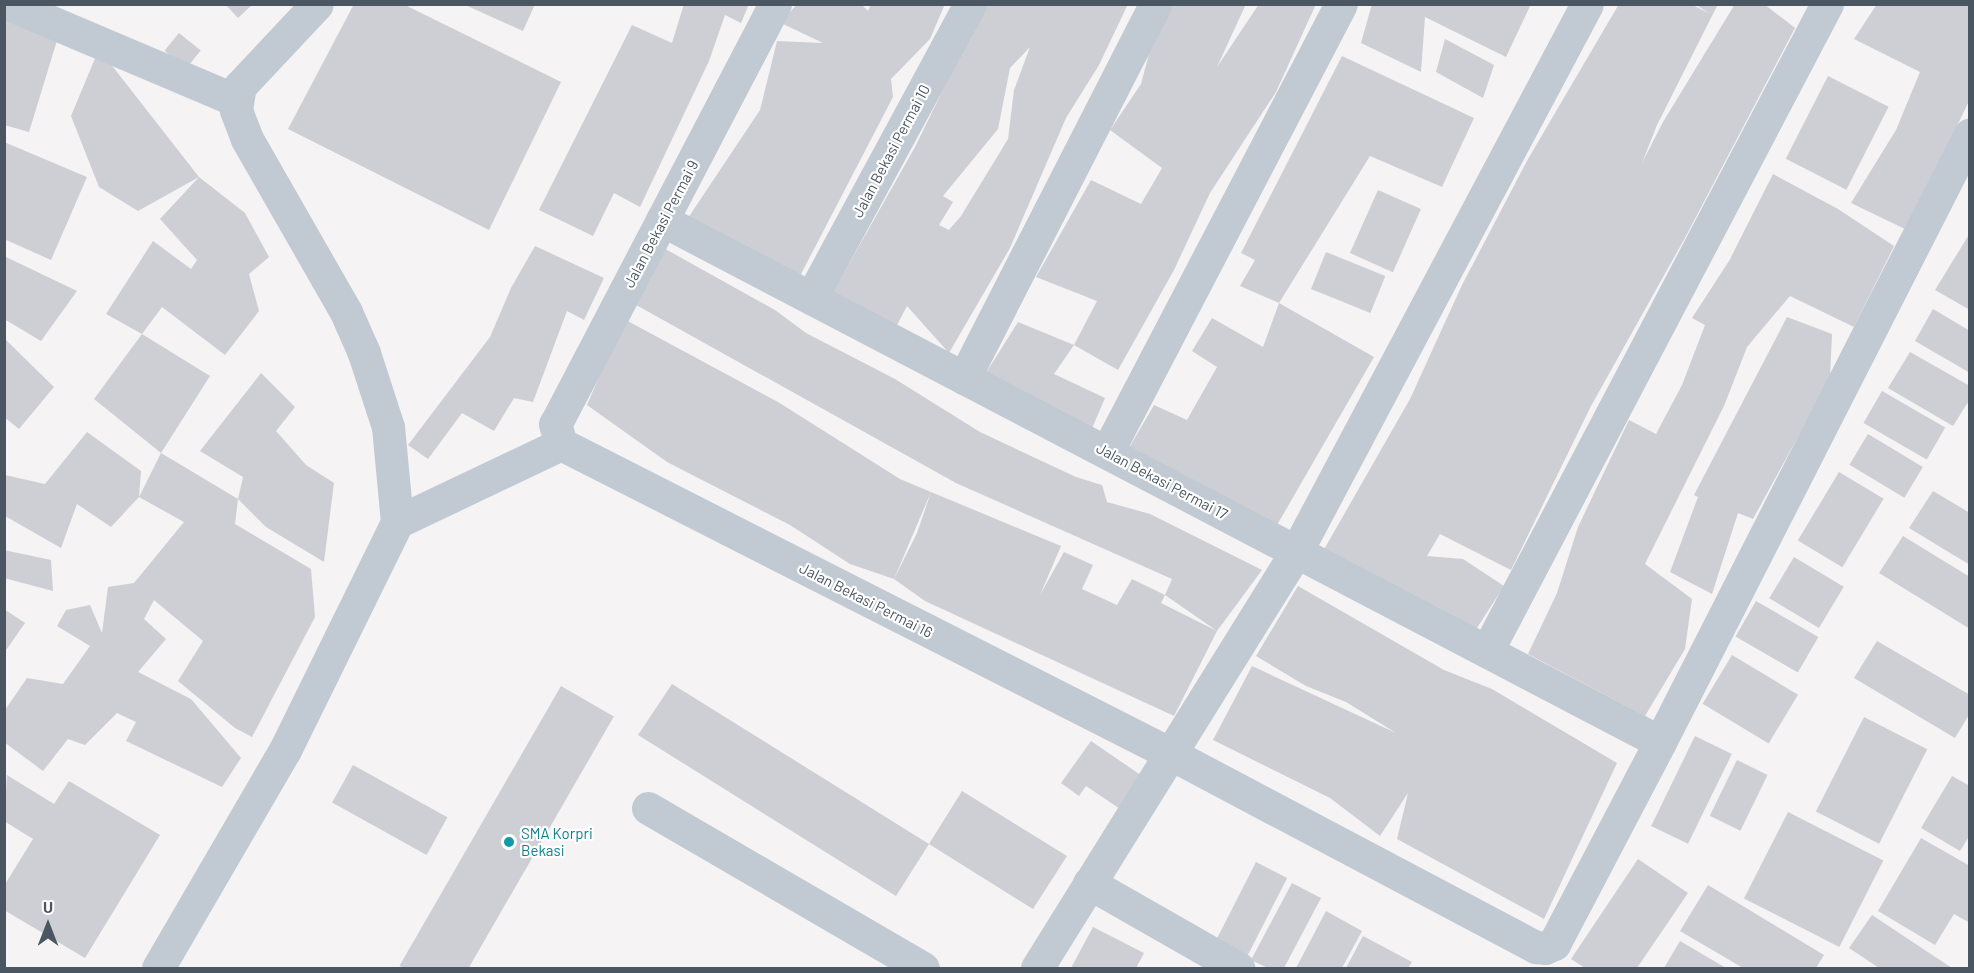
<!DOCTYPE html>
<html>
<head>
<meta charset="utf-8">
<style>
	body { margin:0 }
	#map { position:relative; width:1974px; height:973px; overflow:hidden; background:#f5f3f3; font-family:Barlow,sans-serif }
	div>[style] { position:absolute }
	.building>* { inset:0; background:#cdcfd5; transform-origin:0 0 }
	.minor>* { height:33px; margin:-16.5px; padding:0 16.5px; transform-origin:16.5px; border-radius:16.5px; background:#c1cad2 }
	.dots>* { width:16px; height:16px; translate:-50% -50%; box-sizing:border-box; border:3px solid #fff; border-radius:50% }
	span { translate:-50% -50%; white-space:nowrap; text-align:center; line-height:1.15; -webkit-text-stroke:4.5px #fff; paint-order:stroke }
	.street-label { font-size:15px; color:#4a5661 }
	.culture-label { font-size:15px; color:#0d838f }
	.left { translate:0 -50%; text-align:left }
	.frame { position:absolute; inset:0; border:6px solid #4a5661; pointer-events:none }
	.north { position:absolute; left:18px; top:895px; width:60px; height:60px; -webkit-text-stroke:4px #fff; paint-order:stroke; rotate:0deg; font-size:16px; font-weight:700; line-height:24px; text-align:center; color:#4a5661 }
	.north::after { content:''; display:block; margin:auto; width:21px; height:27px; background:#4a5661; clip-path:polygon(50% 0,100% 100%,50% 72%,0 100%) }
</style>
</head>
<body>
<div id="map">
	<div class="building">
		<i style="clip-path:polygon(225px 4px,253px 4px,238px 18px)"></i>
		<i style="clip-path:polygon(354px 4px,403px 4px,561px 82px,489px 230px,288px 129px)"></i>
		<i style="clip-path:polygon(463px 4px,535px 4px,523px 31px)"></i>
		<i style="clip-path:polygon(684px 4px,749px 4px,741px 23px,725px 15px,709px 61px,640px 207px,614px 193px,593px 236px,539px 210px,632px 25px,672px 43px)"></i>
		<i style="clip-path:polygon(797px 4px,861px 4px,868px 11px,871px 4px,945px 4px,930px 39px,891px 79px,893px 97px,800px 276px,688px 218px,760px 110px,777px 41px,823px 43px,781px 23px)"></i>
		<i style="clip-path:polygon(evenodd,985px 4px,1128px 4px,1099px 65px,1066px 118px,1010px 248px,949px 353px,907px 306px,895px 329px,832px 294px,915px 147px,985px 4px,1030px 47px,1014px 90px,1008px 139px,961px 216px,949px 230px,939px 225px,953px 202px,943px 196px,998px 129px,1010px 68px,1030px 47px)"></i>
		<i style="clip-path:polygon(1171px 4px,1246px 4px,1217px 67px,1259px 4px,1316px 4px,1276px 92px,1210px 193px,1174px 270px,1118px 370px,1074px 345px,1097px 301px,1036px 277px,1091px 180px,1141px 204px,1162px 168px,1110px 130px,1141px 84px,1155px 31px)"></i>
		<i style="clip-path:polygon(1372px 4px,1531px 4px,1506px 57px,1425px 17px,1421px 72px,1361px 43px)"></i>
		<i style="clip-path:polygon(1619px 4px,1691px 4px,1710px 14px,1695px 4px,1718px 4px,1657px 125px,1642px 163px,1663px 122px,1735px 4px,1764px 4px,1795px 28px,1686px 236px,1591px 406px,1511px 570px,1440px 534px,1427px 556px,1463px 559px,1504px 586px,1475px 631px,1322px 553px,1410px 399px,1462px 285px,1528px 159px)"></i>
		<i style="clip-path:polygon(1877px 4px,1970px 4px,1970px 99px,1907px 230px,1851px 203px,1896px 130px,1920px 72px,1854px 39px)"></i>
		<i style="clip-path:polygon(4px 13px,59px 34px,29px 132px,4px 125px)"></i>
		<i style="left:179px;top:33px;width:28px;height:23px;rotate:39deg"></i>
		<i style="clip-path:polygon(1445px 39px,1494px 65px,1483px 98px,1436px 72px)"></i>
		<i style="clip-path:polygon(99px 49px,199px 177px,245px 213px,269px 257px,249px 274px,259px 311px,225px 355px,162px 307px,142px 334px,106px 314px,153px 241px,191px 269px,197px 260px,160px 219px,199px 177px,138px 211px,99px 187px,71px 116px)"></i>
		<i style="clip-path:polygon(1342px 56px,1474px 118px,1442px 187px,1370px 156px,1279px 303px,1240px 286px,1255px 260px,1241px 253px)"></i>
		<i style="left:1828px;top:76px;width:68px;height:93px;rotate:27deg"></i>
		<i style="clip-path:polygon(4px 142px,87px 177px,51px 260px,4px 239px)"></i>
		<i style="clip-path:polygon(1773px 174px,1838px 209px,1894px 246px,1854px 327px,1790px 296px,1747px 347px,1724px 406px,1645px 564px,1692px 599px,1685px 649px,1645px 716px,1528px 654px,1557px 593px,1578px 527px,1629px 420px,1656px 434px,1682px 385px,1705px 325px,1692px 318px,1729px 261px)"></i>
		<i style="left:1378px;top:190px;width:47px;height:69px;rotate:24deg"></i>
		<i style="clip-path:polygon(1970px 233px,1970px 310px,1935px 290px)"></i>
		<i style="clip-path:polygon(535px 246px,604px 278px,584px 320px,567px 311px,533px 402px,514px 398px,494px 431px,462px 413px,428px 459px,408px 445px,490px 337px,511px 288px)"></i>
		<i style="clip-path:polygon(660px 246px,775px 310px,806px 333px,895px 379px,980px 432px,1076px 477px,1102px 485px,1107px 502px,1150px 514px,1262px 570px,1217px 631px,1174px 716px,925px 601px,894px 579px,917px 533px,931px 492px,1061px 546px,1040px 595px,1064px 552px,1093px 565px,1082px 589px,1117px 605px,1132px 579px,1165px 595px,1161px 603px,1217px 631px,1165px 595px,1172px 579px,956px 483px,629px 301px)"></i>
		<i style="left:1326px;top:252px;width:64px;height:40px;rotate:22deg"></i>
		<i style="clip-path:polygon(4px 256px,77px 291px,41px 341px,4px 319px)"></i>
		<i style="clip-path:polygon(1279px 303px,1374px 357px,1273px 532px,1126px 453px,1154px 405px,1187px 420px,1217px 367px,1192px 351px,1212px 318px,1263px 347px)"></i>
		<i style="clip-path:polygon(1933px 309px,1970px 331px,1970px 373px,1915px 341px)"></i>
		<i style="clip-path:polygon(1787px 317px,1832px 334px,1830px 378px,1753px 519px,1738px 513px,1712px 594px,1670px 572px,1698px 497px,1694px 495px)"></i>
		<i style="clip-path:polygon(624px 319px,778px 402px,900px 479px,931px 492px,894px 579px,850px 564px,790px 525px,667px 462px,587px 405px)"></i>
		<i style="clip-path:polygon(1018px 322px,1074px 345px,1054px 374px,1105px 398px,1087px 440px,984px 376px)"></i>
		<i style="clip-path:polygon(142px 334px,210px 376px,161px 453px,238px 499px,243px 477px,200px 451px,261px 373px,295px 407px,276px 431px,306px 465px,334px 483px,324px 562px,266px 527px,238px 499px,235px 524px,311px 569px,315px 617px,252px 737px,235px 728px,178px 681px,203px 641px,154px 600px,144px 619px,166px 639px,138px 672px,191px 699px,241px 758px,222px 787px,126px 741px,136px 722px,117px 713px,85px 745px,68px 739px,43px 771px,4px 742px,5px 710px,27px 678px,63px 684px,90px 646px,57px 626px,66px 610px,90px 605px,102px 633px,108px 587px,134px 583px,184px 522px,139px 497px,111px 527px,77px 504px,61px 548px,5px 516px,5px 475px,45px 484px,87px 432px,141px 471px,139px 497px,161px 453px,94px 399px)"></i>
		<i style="clip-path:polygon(4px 338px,54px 387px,19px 429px,4px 417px)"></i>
		<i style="clip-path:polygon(1910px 352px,1970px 386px,1970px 399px,1953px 426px,1888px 388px)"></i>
		<i style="left:1882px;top:391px;width:73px;height:37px;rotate:30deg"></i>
		<i style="left:1868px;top:434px;width:64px;height:36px;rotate:31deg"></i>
		<i style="left:1839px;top:472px;width:52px;height:80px;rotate:31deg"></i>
		<i style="clip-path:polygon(1933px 491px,1970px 513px,1970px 565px,1909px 528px)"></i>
		<i style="clip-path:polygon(1903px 536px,1970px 577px,1970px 629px,1879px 573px)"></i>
		<i style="clip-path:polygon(4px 550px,51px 560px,53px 591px,4px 578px)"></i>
		<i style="left:1794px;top:557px;width:58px;height:48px;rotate:31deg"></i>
		<i style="clip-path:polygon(1298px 586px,1444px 670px,1492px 689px,1617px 763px,1544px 919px,1397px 839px,1408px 793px,1380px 836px,1330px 798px,1213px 740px,1252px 666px,1396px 733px,1346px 702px,1306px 686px,1256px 656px)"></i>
		<i style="left:1756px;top:601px;width:72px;height:41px;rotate:30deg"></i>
		<i style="clip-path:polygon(4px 609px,25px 623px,4px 653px)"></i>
		<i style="clip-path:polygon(1877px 641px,1970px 695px,1970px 713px,1955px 738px,1854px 678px)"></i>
		<i style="left:1732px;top:655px;width:77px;height:57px;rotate:31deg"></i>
		<i style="clip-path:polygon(672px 684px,929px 844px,962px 791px,1067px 856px,1033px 909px,929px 844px,896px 896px,638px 735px)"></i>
		<i style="left:561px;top:686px;width:61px;height:323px;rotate:30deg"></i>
		<i style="left:1864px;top:717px;width:71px;height:106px;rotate:27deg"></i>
		<i style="left:1695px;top:736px;width:41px;height:100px;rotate:26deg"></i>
		<i style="clip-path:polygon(1091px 741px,1145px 778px,1123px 811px,1086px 786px,1079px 796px,1061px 783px)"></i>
		<i style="left:1737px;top:760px;width:34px;height:62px;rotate:26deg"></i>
		<i style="left:353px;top:765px;width:108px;height:43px;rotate:29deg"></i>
		<i style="clip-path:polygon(7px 775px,54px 804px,69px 781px,160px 835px,85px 958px,4px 910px,4px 886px,33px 839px,4px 821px)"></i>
		<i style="clip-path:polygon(1952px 776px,1970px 786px,1970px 835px,1960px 851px,1921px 828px)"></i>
		<i style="left:1788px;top:812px;width:107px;height:97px;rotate:27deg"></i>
		<i style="clip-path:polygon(1921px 838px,1970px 866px,1970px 923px,1954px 914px,1935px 945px,1878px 911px)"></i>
		<i style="clip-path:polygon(1638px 859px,1688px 893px,1637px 968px,1585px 968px,1571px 959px)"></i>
		<i style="left:1256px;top:862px;width:35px;height:91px;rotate:27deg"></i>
		<i style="clip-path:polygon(1292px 883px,1321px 898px,1284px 968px,1268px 968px,1251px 960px)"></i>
		<i style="clip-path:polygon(1708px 885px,1824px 955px,1816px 968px,1743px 968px,1680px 931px)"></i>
		<i style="clip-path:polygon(1326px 911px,1362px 931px,1342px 968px,1296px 968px)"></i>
		<i style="clip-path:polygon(1872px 915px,1952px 968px,1879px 968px,1849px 948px)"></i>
		<i style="clip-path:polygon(1093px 927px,1144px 953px,1136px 968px,1071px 968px)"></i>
		<i style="clip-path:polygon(1363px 936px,1412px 962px,1408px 968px,1346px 968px)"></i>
		<i style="clip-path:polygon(1680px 941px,1726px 968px,1664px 968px)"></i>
	</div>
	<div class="minor">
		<i style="left:9px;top:4px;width:246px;rotate:23deg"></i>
		<i style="left:775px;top:4px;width:474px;rotate:117.6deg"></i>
		<i style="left:555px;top:424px;width:21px;rotate:73deg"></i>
		<i style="left:561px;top:444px;width:684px;rotate:26.94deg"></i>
		<i style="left:1171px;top:754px;width:413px;rotate:27.9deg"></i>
		<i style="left:1536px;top:947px;width:9px;rotate:6deg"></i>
		<i style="left:1545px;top:948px;width:10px;rotate:-24deg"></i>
		<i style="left:1554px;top:944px;width:228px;rotate:-62.3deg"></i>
		<i style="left:1660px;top:742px;width:682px;rotate:-62.98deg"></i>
		<i style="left:662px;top:220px;width:1126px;rotate:27.61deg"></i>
		<i style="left:811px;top:298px;width:334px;rotate:-61.6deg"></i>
		<i style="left:964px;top:378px;width:420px;rotate:-62.9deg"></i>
		<i style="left:1107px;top:452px;width:505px;rotate:-62.42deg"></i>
		<i style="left:397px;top:522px;width:182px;rotate:-25.4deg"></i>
		<i style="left:1487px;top:651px;width:731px;rotate:-62.28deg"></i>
		<i style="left:648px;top:808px;width:318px;rotate:30.2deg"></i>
		<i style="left:1089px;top:883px;width:172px;rotate:29.7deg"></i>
		<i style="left:158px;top:968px;width:252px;rotate:-59.8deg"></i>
		<i style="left:285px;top:750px;width:254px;rotate:-63.8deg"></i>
		<i style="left:397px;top:522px;width:95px;rotate:-95.4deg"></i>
		<i style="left:388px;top:427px;width:78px;rotate:-108deg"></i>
		<i style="left:364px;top:353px;width:45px;rotate:-113.7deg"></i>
		<i style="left:346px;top:312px;width:199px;rotate:-119.8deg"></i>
		<i style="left:247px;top:139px;width:31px;rotate:-111deg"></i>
		<i style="left:236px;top:110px;width:24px;rotate:-81deg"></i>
		<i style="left:240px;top:86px;width:112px;rotate:-46.8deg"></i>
		<i style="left:1037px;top:968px;width:490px;rotate:-58.1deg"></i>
		<i style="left:1296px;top:552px;width:620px;rotate:-62.03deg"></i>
	</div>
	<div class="dots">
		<i style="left:509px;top:842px;background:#0f9aa8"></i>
	</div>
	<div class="street-label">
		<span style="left:891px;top:151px;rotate:-62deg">Jalan Bekasi Permai 10</span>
		<span style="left:661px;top:224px;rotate:-62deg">Jalan Bekasi Permai 9</span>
		<span style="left:1162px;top:481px;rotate:28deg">Jalan Bekasi Permai 17</span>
		<span style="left:866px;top:600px;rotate:27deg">Jalan Bekasi Permai 16</span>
	</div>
	<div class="culture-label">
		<span class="left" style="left:521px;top:842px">SMA Korpri<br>Bekasi</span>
	</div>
	<div class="frame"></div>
	<div class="north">U</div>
</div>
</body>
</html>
